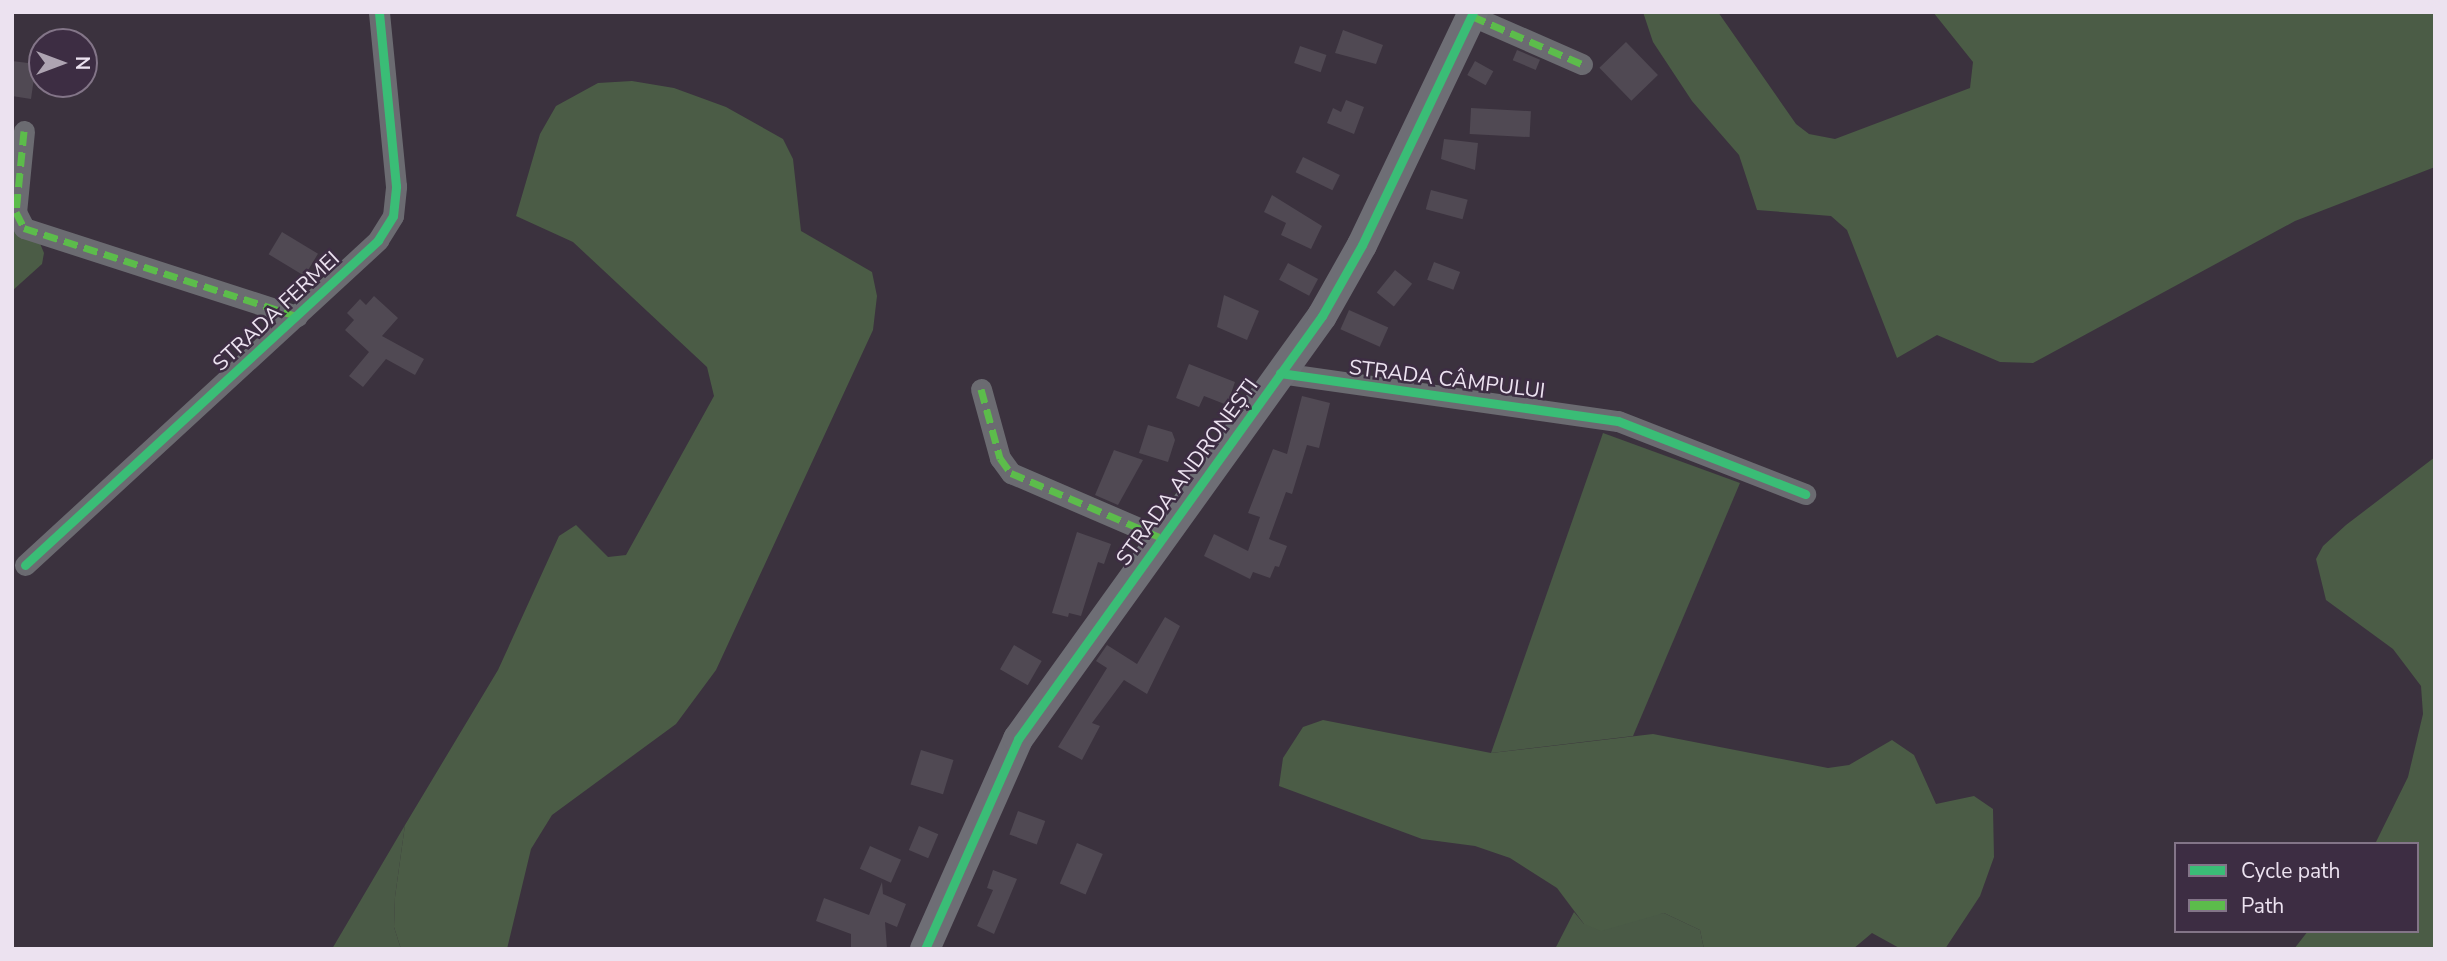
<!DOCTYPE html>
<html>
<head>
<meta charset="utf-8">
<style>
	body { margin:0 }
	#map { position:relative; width:2447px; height:961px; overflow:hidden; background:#3b323e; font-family:"Nunito Sans",sans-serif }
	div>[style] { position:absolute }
	.green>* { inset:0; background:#4a5a46 }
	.forest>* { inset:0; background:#4b5c46 }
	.building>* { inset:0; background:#504953; transform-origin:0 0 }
	.street>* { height:21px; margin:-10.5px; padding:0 10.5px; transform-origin:10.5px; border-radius:10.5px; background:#6b6b71 }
	.secondary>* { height:30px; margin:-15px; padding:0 15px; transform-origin:15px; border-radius:15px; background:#6e6e75 }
	.quiet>* { height:7px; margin-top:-3.5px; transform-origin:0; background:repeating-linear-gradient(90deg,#5cbc4b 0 14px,transparent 0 21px) }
	.cycleway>* { height:9px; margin:-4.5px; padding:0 4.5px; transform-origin:4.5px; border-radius:4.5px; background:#3abd76 }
	span { translate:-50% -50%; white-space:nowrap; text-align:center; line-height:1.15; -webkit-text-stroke:5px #3d2d43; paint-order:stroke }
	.street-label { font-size:21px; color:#ece2f0 }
	.frame { position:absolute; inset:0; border:14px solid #ece2f0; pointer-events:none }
	.legend { position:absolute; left:2174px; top:842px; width:245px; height:91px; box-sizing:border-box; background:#3d2d43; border:2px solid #837588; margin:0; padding:9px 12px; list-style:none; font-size:21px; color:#ece2f0 }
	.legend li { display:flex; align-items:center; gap:14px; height:35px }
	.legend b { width:35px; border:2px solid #837588 }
	.north { position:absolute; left:28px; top:28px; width:70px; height:70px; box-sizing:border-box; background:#3d2d43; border:2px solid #837588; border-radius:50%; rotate:90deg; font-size:19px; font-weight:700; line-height:28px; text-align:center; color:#ece2f0 }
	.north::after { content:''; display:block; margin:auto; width:24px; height:32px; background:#aea4b2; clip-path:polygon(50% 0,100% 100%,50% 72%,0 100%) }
</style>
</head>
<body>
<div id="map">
	<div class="green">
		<i style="clip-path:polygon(1603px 433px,1740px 483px,1633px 736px,1491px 753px)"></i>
		<i style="clip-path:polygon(405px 825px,395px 897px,394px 927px,401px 949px,332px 949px)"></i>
		<i style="clip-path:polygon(1574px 912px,1584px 924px,1664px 913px,1700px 930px,1704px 949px,1555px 949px)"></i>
	</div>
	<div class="forest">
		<i style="clip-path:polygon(1643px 12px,1718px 12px,1796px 124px,1809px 134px,1835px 139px,1970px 88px,1973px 62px,1933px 12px,2435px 12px,2435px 167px,2295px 221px,2033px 363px,2000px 362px,1937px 335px,1897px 358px,1847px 230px,1831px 216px,1757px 210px,1739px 155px,1692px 101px,1653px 42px)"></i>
		<i style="clip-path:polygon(632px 81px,674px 88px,726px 107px,783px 139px,793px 159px,801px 231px,872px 272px,877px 296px,873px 330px,716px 670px,676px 724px,552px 815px,531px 849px,507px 949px,401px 949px,394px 927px,395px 897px,405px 825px,498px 670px,559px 536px,576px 525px,608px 557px,626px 555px,714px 396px,707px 367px,573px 242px,516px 216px,540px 134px,556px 106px,598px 83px)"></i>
		<i style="clip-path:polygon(12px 223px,39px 241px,44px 253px,42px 264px,12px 291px)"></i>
		<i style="clip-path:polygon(2435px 457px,2435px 949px,2294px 949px,2308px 931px,2417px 931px,2417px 844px,2375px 844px,2408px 777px,2423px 714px,2421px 686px,2393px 649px,2326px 600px,2316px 559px,2323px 546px,2346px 525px)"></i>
		<i style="clip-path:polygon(1323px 720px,1491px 753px,1653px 734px,1828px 768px,1849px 765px,1892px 740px,1914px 755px,1936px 804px,1974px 796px,1993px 809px,1994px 857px,1980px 896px,1945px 949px,1901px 949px,1872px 933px,1853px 949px,1704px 949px,1700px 930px,1664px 913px,1601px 931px,1584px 924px,1557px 888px,1510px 858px,1475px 846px,1422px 839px,1279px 786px,1283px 758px,1303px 727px)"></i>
	</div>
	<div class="building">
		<i style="clip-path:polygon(1343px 30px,1383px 45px,1376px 64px,1335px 53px)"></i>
		<i style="left:1626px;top:42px;width:46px;height:37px;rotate:46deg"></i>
		<i style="left:1300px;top:46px;width:28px;height:18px;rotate:19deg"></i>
		<i style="left:1517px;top:50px;width:25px;height:11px;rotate:23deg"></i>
		<i style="clip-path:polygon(12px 61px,36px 64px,31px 99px,12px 96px)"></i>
		<i style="left:1475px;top:61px;width:21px;height:16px;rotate:29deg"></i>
		<i style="clip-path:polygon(1346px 100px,1364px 107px,1354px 134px,1327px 123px,1333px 108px,1341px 112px)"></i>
		<i style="left:1471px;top:108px;width:60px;height:26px;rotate:3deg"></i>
		<i style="clip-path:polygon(1444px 139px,1478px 143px,1475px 170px,1441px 159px)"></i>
		<i style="left:1303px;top:157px;width:41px;height:17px;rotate:26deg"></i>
		<i style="left:1431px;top:190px;width:38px;height:20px;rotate:15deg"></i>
		<i style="clip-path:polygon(1272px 195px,1322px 226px,1311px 249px,1281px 235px,1286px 223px,1264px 212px)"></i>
		<i style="left:282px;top:232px;width:42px;height:26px;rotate:31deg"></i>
		<i style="left:1434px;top:262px;width:28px;height:19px;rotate:21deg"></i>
		<i style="left:1288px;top:263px;width:34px;height:19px;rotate:28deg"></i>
		<i style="left:1395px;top:270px;width:22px;height:29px;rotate:39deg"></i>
		<i style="clip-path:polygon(1224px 295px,1259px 311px,1247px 340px,1217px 327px)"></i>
		<i style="clip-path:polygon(374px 296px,398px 318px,382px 336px,424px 359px,415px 375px,386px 359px,363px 387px,349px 376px,369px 352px,345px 330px,354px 320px,347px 313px,360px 299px,366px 305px)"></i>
		<i style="left:1349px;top:310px;width:43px;height:21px;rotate:24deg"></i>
		<i style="clip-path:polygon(1189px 364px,1235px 382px,1227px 405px,1204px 396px,1199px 407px,1176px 398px)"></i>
		<i style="clip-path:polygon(1302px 396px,1330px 403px,1319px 448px,1307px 445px,1292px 494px,1286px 492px,1269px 539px,1287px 546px,1279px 567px,1275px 566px,1270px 578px,1253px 572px,1250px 579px,1204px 556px,1214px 534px,1248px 551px,1260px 517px,1248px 513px,1273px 449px,1287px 454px)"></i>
		<i style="clip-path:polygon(1148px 425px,1172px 432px,1175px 440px,1168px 462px,1139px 453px)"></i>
		<i style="clip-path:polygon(1114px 450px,1143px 460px,1118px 505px,1095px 495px)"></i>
		<i style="clip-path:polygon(1077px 532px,1111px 544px,1104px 564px,1098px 562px,1081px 616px,1069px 613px,1068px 617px,1052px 613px)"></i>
		<i style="clip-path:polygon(1165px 617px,1180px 626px,1147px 694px,1124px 680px,1092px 723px,1100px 726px,1082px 760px,1058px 747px,1107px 668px,1096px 661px,1107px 645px,1137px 664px)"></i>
		<i style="left:1014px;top:645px;width:32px;height:28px;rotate:30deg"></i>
		<i style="left:921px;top:750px;width:34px;height:36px;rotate:17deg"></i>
		<i style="left:1018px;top:811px;width:29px;height:25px;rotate:20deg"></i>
		<i style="left:919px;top:826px;width:21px;height:26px;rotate:23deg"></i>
		<i style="left:1077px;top:843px;width:28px;height:44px;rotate:23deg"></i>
		<i style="left:870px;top:846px;width:34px;height:25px;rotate:24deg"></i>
		<i style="clip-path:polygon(993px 870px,1017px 879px,994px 934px,977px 926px,993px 890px,987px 888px)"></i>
		<i style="clip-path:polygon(882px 882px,883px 894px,906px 904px,897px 927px,885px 922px,887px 949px,851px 949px,851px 934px,816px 921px,824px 898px,869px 915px)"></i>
	</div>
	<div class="street">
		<i style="left:1472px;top:16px;width:120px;rotate:23.6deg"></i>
		<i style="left:24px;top:131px;width:81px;rotate:95.6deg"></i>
		<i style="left:16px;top:212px;width:18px;rotate:63deg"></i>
		<i style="left:24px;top:228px;width:287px;rotate:17.9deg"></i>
		<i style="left:1280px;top:373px;width:341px;rotate:8.1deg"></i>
		<i style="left:1618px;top:421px;width:201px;rotate:21.3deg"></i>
		<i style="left:981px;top:389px;width:72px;rotate:74.6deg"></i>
		<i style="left:1000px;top:458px;width:19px;rotate:54deg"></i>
		<i style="left:1011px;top:473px;width:164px;rotate:23.3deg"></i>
		<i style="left:25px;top:565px;width:480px;rotate:-42.6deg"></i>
		<i style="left:378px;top:240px;width:28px;rotate:-58deg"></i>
		<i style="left:393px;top:216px;width:30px;rotate:-84deg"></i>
		<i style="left:396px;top:186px;width:175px;rotate:-95.6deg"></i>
	</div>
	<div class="secondary">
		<i style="left:925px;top:949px;width:230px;rotate:-66.1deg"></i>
		<i style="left:1018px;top:739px;width:521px;rotate:-54.3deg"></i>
		<i style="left:1322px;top:316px;width:81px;rotate:-60.6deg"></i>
		<i style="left:1362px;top:245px;width:258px;rotate:-64.5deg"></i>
	</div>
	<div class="quiet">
		<i style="left:1472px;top:16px;width:120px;rotate:23.6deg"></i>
		<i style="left:24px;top:131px;width:81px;rotate:95.6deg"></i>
		<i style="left:16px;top:212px;width:18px;rotate:63deg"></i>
		<i style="left:24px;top:228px;width:287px;rotate:17.9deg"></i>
		<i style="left:981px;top:389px;width:72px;rotate:74.6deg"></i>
		<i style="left:1000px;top:458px;width:19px;rotate:54deg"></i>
		<i style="left:1011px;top:473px;width:164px;rotate:23.3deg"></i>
	</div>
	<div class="cycleway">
		<i style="left:1280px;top:373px;width:341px;rotate:8.1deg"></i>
		<i style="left:1618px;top:421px;width:201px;rotate:21.3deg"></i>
		<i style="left:25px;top:565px;width:480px;rotate:-42.6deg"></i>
		<i style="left:378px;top:240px;width:28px;rotate:-58deg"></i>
		<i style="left:393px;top:216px;width:30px;rotate:-84deg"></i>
		<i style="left:396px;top:186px;width:175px;rotate:-95.6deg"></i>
		<i style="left:925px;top:949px;width:230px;rotate:-66.1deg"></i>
		<i style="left:1018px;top:739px;width:521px;rotate:-54.3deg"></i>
		<i style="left:1322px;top:316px;width:81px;rotate:-60.6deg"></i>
		<i style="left:1362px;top:245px;width:258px;rotate:-64.5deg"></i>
	</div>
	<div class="street-label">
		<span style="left:276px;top:311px;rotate:-43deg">STRADA FERMEI</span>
		<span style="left:1447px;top:379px;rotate:7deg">STRADA CÂMPULUI</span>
		<span style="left:1187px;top:472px;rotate:-54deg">STRADA ANDRONEȘTI</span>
	</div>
	<div class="frame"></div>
	<ul class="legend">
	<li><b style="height:9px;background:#3abd76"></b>Cycle path</li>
	<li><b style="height:9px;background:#5cbc4b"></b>Path</li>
	</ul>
	<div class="north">N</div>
</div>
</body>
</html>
